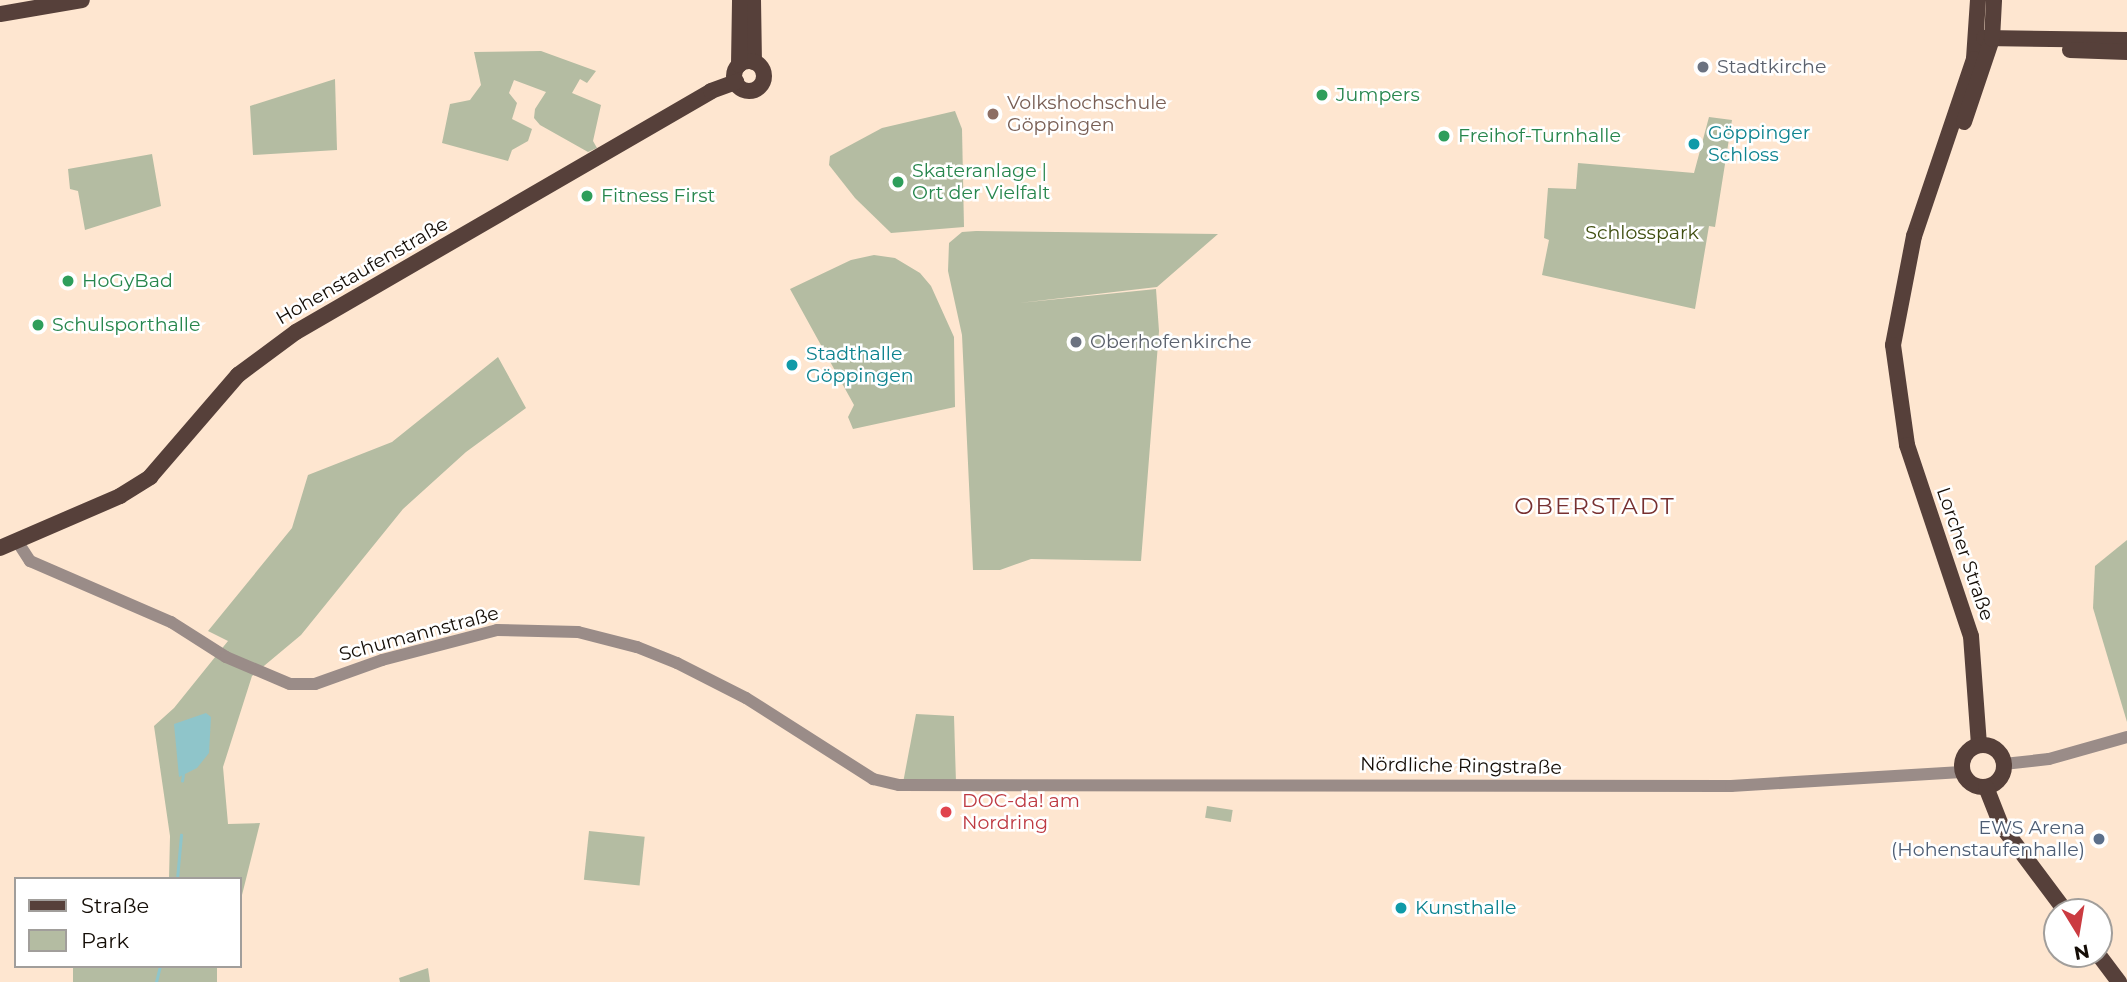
<!DOCTYPE html>
<html>
<head>
<meta charset="utf-8">
<style>
	body { margin:0 }
	#map { position:relative; width:2127px; height:982px; overflow:hidden; background:#fee6d0; font-family:Montserrat,sans-serif }
	div>[style] { position:absolute }
	.green>* { inset:0; background:#b4bca2; transform-origin:0 0 }
	.water>* { inset:0; background:#8fc5ca }
	.stream>* { height:2.5px; margin:-1.25px; padding:0 1.25px; transform-origin:1.25px; border-radius:1.25px; background:#8fc5ca }
	.minor>* { height:12px; margin:-6px; padding:0 6px; transform-origin:6px; border-radius:6px; background:#9a8c88 }
	.major>* { height:16px; margin:-8px; padding:0 8px; transform-origin:8px; border-radius:8px; background:#56403a }
	.major>.ring { margin:-8px; padding:0; box-sizing:content-box; background:none; border:16px solid #56403a; border-radius:50% }
	.dots>* { width:19px; height:19px; translate:-50% -50%; box-sizing:border-box; border:4px solid #fff; border-radius:50% }
	span { translate:-50% -50%; white-space:nowrap; text-align:center; line-height:1.15; -webkit-text-stroke:5px #fff; paint-order:stroke }
	.worship-label { font-size:19px; color:#5b616d }
	.left { translate:0 -50%; text-align:left }
	.leisure-label { font-size:19px; color:#27864d }
	.education-label { font-size:19px; color:#785e54 }
	.culture-label { font-size:19px; color:#0d838f }
	.park-label { font-size:19px; color:#404f10 }
	.street-label { font-size:19px; color:#140d06 }
	.health-label { font-size:19px; color:#be3a42 }
	.service-label { font-size:19px; color:#4e5e75 }
	.right { translate:-100% -50%; text-align:right }
	.quarter-label { font-size:23px; color:#773030; letter-spacing:2px }
	.legend { position:absolute; left:14px; top:877px; width:228px; height:91px; box-sizing:border-box; background:#fff; border:2px solid #a19e9b; margin:0; padding:9px 12px; list-style:none; font-size:21px; color:#140d06 }
	.legend li { display:flex; align-items:center; gap:14px; height:35px }
	.legend b { width:35px; border:2px solid #a19e9b }
	.north { position:absolute; left:2043px; top:898px; width:70px; height:70px; box-sizing:border-box; background:#fff; border:2px solid #a19e9b; border-radius:50%; rotate:169deg; font-size:19px; font-weight:700; line-height:28px; text-align:center; color:#140d06 }
	.north::after { content:''; display:block; margin:auto; width:24px; height:32px; background:#cb3b41; clip-path:polygon(50% 0,100% 100%,50% 72%,0 100%) }
</style>
</head>
<body>
<div id="map">
	<div class="green">
		<i style="clip-path:polygon(541px 51px,596px 71px,587px 83px,580px 79px,572px 93px,601px 105px,593px 141px,597px 148px,588px 152px,540px 125px,534px 118px,535px 109px,546px 92px,514px 80px,509px 93px,517px 103px,512px 119px,532px 129px,528px 141px,512px 150px,508px 161px,442px 143px,450px 104px,470px 100px,481px 85px,474px 52px)"></i>
		<i style="clip-path:polygon(335px 79px,337px 150px,253px 155px,250px 106px)"></i>
		<i style="clip-path:polygon(955px 111px,962px 129px,964px 227px,891px 233px,855px 198px,829px 165px,830px 156px,882px 128px)"></i>
		<i style="clip-path:polygon(1709px 117px,1732px 120px,1715px 227px,1709px 226px,1695px 309px,1542px 275px,1549px 240px,1544px 238px,1548px 188px,1576px 189px,1578px 163px,1694px 173px)"></i>
		<i style="clip-path:polygon(152px 154px,161px 206px,85px 230px,78px 191px,70px 189px,68px 169px)"></i>
		<i style="clip-path:polygon(976px 231px,1218px 234px,1157px 287px,1019px 303px,1156px 289px,1159px 331px,1141px 561px,1031px 559px,1000px 570px,973px 570px,962px 335px,948px 271px,949px 243px,962px 232px)"></i>
		<i style="clip-path:polygon(874px 255px,895px 258px,920px 273px,931px 286px,954px 337px,955px 407px,853px 429px,848px 417px,854px 405px,790px 289px,851px 260px)"></i>
		<i style="clip-path:polygon(498px 357px,526px 408px,466px 452px,403px 509px,301px 635px,252px 676px,223px 767px,228px 824px,260px 823px,240px 903px,240px 879px,169px 879px,170px 836px,154px 726px,174px 708px,228px 641px,208px 631px,292px 528px,308px 475px,392px 442px)"></i>
		<i style="clip-path:polygon(2127px 540px,2127px 722px,2093px 608px,2095px 566px)"></i>
		<i style="clip-path:polygon(916px 714px,954px 716px,956px 783px,903px 783px)"></i>
		<i style="left:1207px;top:806px;width:26px;height:12px;rotate:9deg"></i>
		<i style="left:589px;top:831px;width:56px;height:49px;rotate:6deg"></i>
		<i style="left:73px;top:966px;width:144px;height:16px"></i>
		<i style="clip-path:polygon(428px 968px,430px 982px,400px 982px,399px 978px)"></i>
	</div>
	<div class="water">
		<i style="clip-path:polygon(206px 713px,211px 717px,209px 753px,197px 768px,179px 777px,174px 724px)"></i>
	</div>
	<div class="stream">
		<i style="left:182px;top:781px;width:6px;rotate:-81deg"></i>
		<i style="left:177px;top:879px;width:44px;rotate:-84.8deg"></i>
		<i style="left:156px;top:982px;width:16px;rotate:-76deg"></i>
	</div>
	<div class="minor">
		<i style="left:17px;top:541px;width:24px;rotate:57deg"></i>
		<i style="left:30px;top:561px;width:154px;rotate:23.4deg"></i>
		<i style="left:171px;top:622px;width:65px;rotate:32.5deg"></i>
		<i style="left:226px;top:657px;width:69px;rotate:22.9deg"></i>
		<i style="left:290px;top:684px;width:25px"></i>
		<i style="left:315px;top:684px;width:71px;rotate:-19.7deg"></i>
		<i style="left:382px;top:660px;width:119px;rotate:-14.6deg"></i>
		<i style="left:497px;top:630px;width:81px;rotate:1.4deg"></i>
		<i style="left:578px;top:632px;width:61px;rotate:14.3deg"></i>
		<i style="left:637px;top:647px;width:43px;rotate:21.8deg"></i>
		<i style="left:677px;top:663px;width:77px;rotate:26.9deg"></i>
		<i style="left:746px;top:698px;width:151px;rotate:32.5deg"></i>
		<i style="left:873px;top:779px;width:27px;rotate:13deg"></i>
		<i style="left:899px;top:785px;width:832px;rotate:0.07deg"></i>
		<i style="left:1731px;top:786px;width:231px;rotate:-3.5deg"></i>
		<i style="left:2004px;top:764px;width:45px;rotate:-6.3deg"></i>
		<i style="left:2049px;top:759px;width:81px;rotate:-15.8deg"></i>
	</div>
	<div class="major">
		<i style="left:753px;top:0;width:62px;rotate:89.1deg"></i>
		<i style="left:1978px;top:0;width:59px;rotate:93.9deg"></i>
		<i style="left:1974px;top:59px;width:187px;rotate:108.7deg"></i>
		<i style="left:1914px;top:236px;width:111px;rotate:100.9deg"></i>
		<i style="left:1893px;top:345px;width:101px;rotate:82deg"></i>
		<i style="left:1907px;top:445px;width:201px;rotate:71.5deg"></i>
		<i style="left:1971px;top:636px;width:109px;rotate:85.8deg"></i>
		<i style="left:0;top:14px;width:83px;rotate:-9.7deg"></i>
		<i style="left:1984px;top:38px;width:143px;rotate:0.8deg"></i>
		<i style="left:2070px;top:50px;width:57px;rotate:2deg"></i>
		<i class="ring" style="left:734px;top:61px;width:14px;height:14px"></i>
		<i style="left:739px;top:65px;width:65px;rotate:-89.1deg"></i>
		<i style="left:1964px;top:122px;width:88px;rotate:-71.4deg"></i>
		<i style="left:1992px;top:39px;width:39px;rotate:-87deg"></i>
		<i style="left:0;top:548px;width:131px;rotate:-23.4deg"></i>
		<i style="left:120px;top:496px;width:36px;rotate:-32deg"></i>
		<i style="left:150px;top:477px;width:135px;rotate:-49.2deg"></i>
		<i style="left:238px;top:375px;width:72px;rotate:-36.6deg"></i>
		<i style="left:296px;top:332px;width:480px;rotate:-30.1deg"></i>
		<i style="left:711px;top:91px;width:27px;rotate:-20deg"></i>
		<i class="ring" style="left:1962px;top:745px;width:26px;height:26px"></i>
		<i style="left:1986px;top:787px;width:41px;rotate:68.5deg"></i>
		<i style="left:2001px;top:825px;width:109px;rotate:53.2deg"></i>
		<i style="left:2098px;top:954px;width:35px;rotate:53deg"></i>
	</div>
	<div class="dots">
		<i style="left:1703px;top:67px;background:#6b7280"></i>
		<i style="left:1322px;top:95px;background:#2e9e5b"></i>
		<i style="left:993px;top:114px;background:#8d6e63"></i>
		<i style="left:1444px;top:136px;background:#2e9e5b"></i>
		<i style="left:1694px;top:144px;background:#0f9aa8"></i>
		<i style="left:898px;top:182px;background:#2e9e5b"></i>
		<i style="left:587px;top:196px;background:#2e9e5b"></i>
		<i style="left:68px;top:281px;background:#2e9e5b"></i>
		<i style="left:38px;top:325px;background:#2e9e5b"></i>
		<i style="left:1076px;top:342px;background:#6b7280"></i>
		<i style="left:792px;top:365px;background:#0f9aa8"></i>
		<i style="left:946px;top:812px;background:#e0444e"></i>
		<i style="left:2099px;top:839px;background:#5c6f8a"></i>
		<i style="left:1401px;top:908px;background:#0f9aa8"></i>
	</div>
	<div class="worship-label">
		<span class="left" style="left:1717px;top:67px">Stadtkirche</span>
		<span class="left" style="left:1090px;top:342px">Oberhofenkirche</span>
	</div>
	<div class="leisure-label">
		<span class="left" style="left:1336px;top:95px">Jumpers</span>
		<span class="left" style="left:1458px;top:136px">Freihof-Turnhalle</span>
		<span class="left" style="left:912px;top:182px">Skateranlage |<br>Ort der Vielfalt</span>
		<span class="left" style="left:601px;top:196px">Fitness First</span>
		<span class="left" style="left:82px;top:281px">HoGyBad</span>
		<span class="left" style="left:52px;top:325px">Schulsporthalle</span>
	</div>
	<div class="education-label">
		<span class="left" style="left:1007px;top:114px">Volkshochschule<br>Göppingen</span>
	</div>
	<div class="culture-label">
		<span class="left" style="left:1708px;top:144px">Göppinger<br>Schloss</span>
		<span class="left" style="left:806px;top:365px">Stadthalle<br>Göppingen</span>
		<span class="left" style="left:1415px;top:908px">Kunsthalle</span>
	</div>
	<div class="park-label">
		<span style="left:1642px;top:233px">Schlosspark</span>
	</div>
	<div class="street-label">
		<span style="left:362px;top:271px;rotate:-30deg">Hohenstaufenstraße</span>
		<span style="left:1965px;top:554px;rotate:71deg">Lorcher Straße</span>
		<span style="left:419px;top:634px;rotate:-15deg">Schumannstraße</span>
		<span style="left:1461px;top:766px;rotate:1deg">Nördliche Ringstraße</span>
	</div>
	<div class="health-label">
		<span class="left" style="left:962px;top:812px">DOC-da! am<br>Nordring</span>
	</div>
	<div class="service-label">
		<span class="right" style="left:2085px;top:839px">EWS Arena<br>(Hohenstaufenhalle)</span>
	</div>
	<div class="quarter-label">
		<span style="left:1595px;top:506px">OBERSTADT</span>
	</div>
	<ul class="legend">
	<li><b style="height:9px;background:#56403a"></b>Straße</li>
	<li><b style="height:19px;background:#b4bca2"></b>Park</li>
	</ul>
	<div class="north">N</div>
</div>
</body>
</html>
